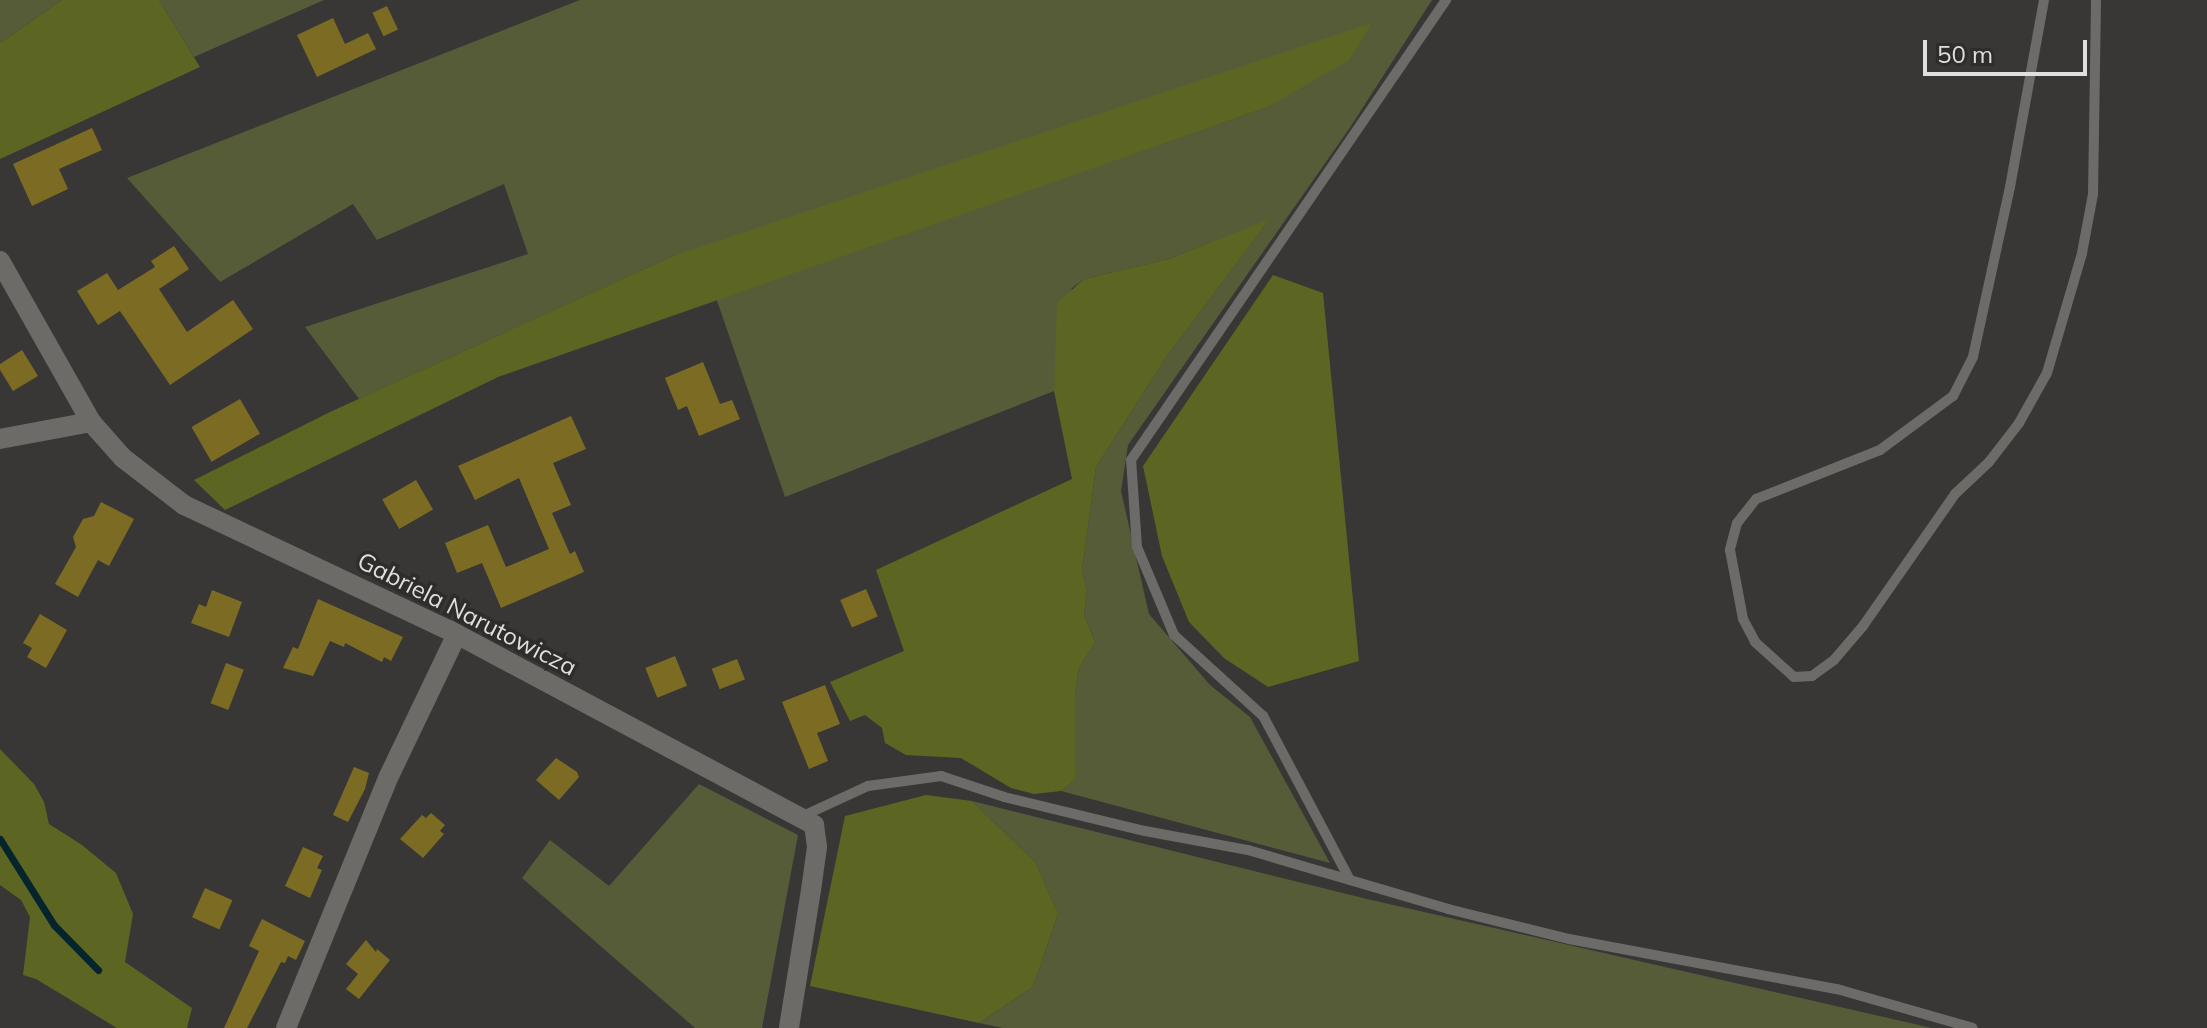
<!DOCTYPE html>
<html>
<head>
<meta charset="utf-8">
<style>
	body { margin:0 }
	#map { position:relative; width:2207px; height:1028px; overflow:hidden; background:#383735; font-family:Mulish,sans-serif }
	div>[style] { position:absolute }
	.green>* { inset:0; background:#555c37 }
	.forest>* { inset:0; background:#5c6622 }
	.stream>* { height:7px; margin:-3.5px; padding:0 3.5px; transform-origin:3.5px; border-radius:3.5px; background:#06242b }
	.building>* { inset:0; background:#7c6c23; transform-origin:0 0 }
	.service>* { height:10px; margin:-5px; padding:0 5px; transform-origin:5px; border-radius:5px; background:#6c6b68 }
	.minor>* { height:20px; margin:-10px; padding:0 10px; transform-origin:10px; border-radius:10px; background:#6c6b68 }
	span { translate:-50% -50%; white-space:nowrap; text-align:center; line-height:1.15; -webkit-text-stroke:7px #2e2d2b; paint-order:stroke }
	.street-label { font-size:24px; color:#dfdfdd }
	.scale { position:absolute; left:1923px; top:40px; width:164px; height:36px; box-sizing:border-box; border:4px solid #dfdfdd; border-top:0; padding-left:10px; font-size:24px; line-height:28px; white-space:nowrap; color:#dfdfdd; -webkit-text-stroke:6px #2e2d2b; paint-order:stroke }
</style>
</head>
<body>
<div id="map">
	<div class="green">
		<i style="clip-path:polygon(0 0,62px 0,0 43px)"></i>
		<i style="clip-path:polygon(159px 0,324px 0,194px 57px)"></i>
		<i style="clip-path:polygon(580px 0,1432px 0,1349px 129px,1128px 445px,1121px 491px,1149px 614px,1210px 685px,1250px 717px,1330px 863px,1061px 791px,1075px 780px,1075px 692px,1079px 668px,1095px 643px,1084px 614px,1087px 591px,1082px 571px,1096px 467px,1167px 356px,1268px 220px,1169px 259px,1084px 279px,1072px 288px,1058px 334px,1054px 391px,785px 497px,716px 298px,1268px 107px,673px 256px,359px 399px,305px 327px,528px 254px,504px 184px,377px 240px,353px 204px,220px 282px,127px 178px)"></i>
		<i style="clip-path:polygon(699px 784px,798px 835px,762px 1028px,695px 1028px,522px 878px,550px 840px,609px 886px)"></i>
		<i style="clip-path:polygon(972px 801px,1367px 899px,1932px 1028px,1003px 1028px,979px 1023px,1033px 987px,1058px 914px,1036px 863px)"></i>
	</div>
	<div class="forest">
		<i style="clip-path:polygon(62px 0,159px 0,200px 67px,0 159px,0 43px)"></i>
		<i style="clip-path:polygon(1372px 23px,1349px 60px,1268px 107px,498px 377px,225px 510px,194px 480px,330px 412px,673px 256px)"></i>
		<i style="clip-path:polygon(1269px 219px,1167px 356px,1096px 467px,1082px 571px,1087px 591px,1084px 614px,1095px 643px,1079px 668px,1075px 692px,1075px 780px,1061px 791px,1034px 794px,1011px 788px,961px 758px,906px 755px,885px 743px,882px 728px,865px 715px,850px 721px,830px 682px,904px 651px,876px 570px,1072px 479px,1054px 391px,1057px 303px,1084px 279px,1169px 259px)"></i>
		<i style="clip-path:polygon(1273px 275px,1323px 293px,1359px 661px,1268px 687px,1224px 658px,1189px 622px,1162px 556px,1143px 466px)"></i>
		<i style="clip-path:polygon(0 749px,34px 784px,44px 802px,49px 824px,82px 845px,116px 873px,133px 914px,125px 962px,192px 1008px,187px 1028px,117px 1028px,36px 979px,23px 975px,30px 917px,21px 900px,0 885px)"></i>
		<i style="clip-path:polygon(926px 795px,972px 801px,1036px 863px,1058px 914px,1033px 987px,979px 1023px,810px 986px,845px 816px)"></i>
	</div>
	<div class="stream">
		<i style="left:0;top:839px;width:102px;rotate:57.9deg"></i>
		<i style="left:54px;top:925px;width:63px;rotate:45.6deg"></i>
	</div>
	<div class="building">
		<i style="left:387px;top:6px;width:26px;height:16px;rotate:65deg"></i>
		<i style="clip-path:polygon(333px 18px,345px 44px,368px 33px,376px 49px,317px 77px,297px 35px)"></i>
		<i style="clip-path:polygon(92px 128px,102px 150px,59px 169px,68px 189px,32px 206px,13px 164px)"></i>
		<i style="clip-path:polygon(174px 246px,189px 269px,159px 289px,187px 332px,233px 300px,253px 329px,170px 385px,120px 311px,98px 325px,77px 291px,107px 273px,118px 290px,155px 267px,151px 261px)"></i>
		<i style="clip-path:polygon(22px 350px,38px 376px,13px 391px,0 370px,0 364px)"></i>
		<i style="clip-path:polygon(703px 362px,720px 404px,732px 400px,740px 419px,699px 436px,687px 406px,678px 410px,665px 378px)"></i>
		<i style="left:240px;top:399px;width:40px;height:56px;rotate:60deg"></i>
		<i style="clip-path:polygon(571px 416px,586px 449px,553px 463px,571px 505px,552px 513px,570px 554px,575px 551px,584px 572px,501px 608px,482px 563px,457px 573px,445px 543px,488px 525px,506px 567px,549px 549px,519px 478px,475px 500px,458px 466px)"></i>
		<i style="left:416px;top:480px;width:34px;height:39px;rotate:60deg"></i>
		<i style="clip-path:polygon(101px 502px,134px 519px,109px 566px,98px 560px,78px 597px,55px 584px,76px 547px,73px 537px,83px 519px,94px 516px)"></i>
		<i style="left:866px;top:589px;width:30px;height:28px;rotate:67deg"></i>
		<i style="clip-path:polygon(212px 590px,242px 602px,229px 637px,191px 623px,199px 604px,206px 607px)"></i>
		<i style="clip-path:polygon(318px 599px,403px 637px,391px 661px,384px 657px,382px 662px,345px 643px,344px 647px,330px 641px,313px 676px,283px 668px,293px 647px,298px 649px)"></i>
		<i style="clip-path:polygon(40px 614px,67px 630px,46px 668px,27px 657px,32px 648px,23px 643px)"></i>
		<i style="left:675px;top:656px;width:32px;height:32px;rotate:68deg"></i>
		<i style="left:737px;top:659px;width:22px;height:27px;rotate:69deg"></i>
		<i style="left:226px;top:663px;width:19px;height:43px;rotate:21deg"></i>
		<i style="clip-path:polygon(825px 685px,840px 724px,817px 733px,828px 761px,809px 769px,782px 702px)"></i>
		<i style="clip-path:polygon(556px 758px,577px 772px,579px 777px,559px 800px,536px 780px)"></i>
		<i style="clip-path:polygon(354px 767px,369px 773px,365px 789px,348px 822px,333px 815px)"></i>
		<i style="clip-path:polygon(431px 813px,445px 825px,440px 831px,444px 834px,423px 858px,400px 839px,422px 815px,426px 818px)"></i>
		<i style="clip-path:polygon(303px 847px,323px 856px,317px 868px,322px 870px,310px 898px,285px 886px)"></i>
		<i style="left:205px;top:888px;width:30px;height:32px;rotate:24deg"></i>
		<i style="clip-path:polygon(262px 919px,305px 941px,296px 960px,288px 956px,285px 963px,281px 962px,247px 1028px,224px 1028px,259px 951px,249px 946px)"></i>
		<i style="clip-path:polygon(366px 940px,376px 952px,377px 949px,390px 960px,359px 999px,346px 989px,358px 974px,346px 964px)"></i>
	</div>
	<div class="service">
		<i style="left:2044px;top:0;width:190px;rotate:100.3deg"></i>
		<i style="left:2010px;top:187px;width:174px;rotate:102.3deg"></i>
		<i style="left:1973px;top:357px;width:44px;rotate:117.1deg"></i>
		<i style="left:1953px;top:396px;width:91px;rotate:143.5deg"></i>
		<i style="left:1880px;top:450px;width:133px;rotate:158.4deg"></i>
		<i style="left:1756px;top:499px;width:31px;rotate:128deg"></i>
		<i style="left:1737px;top:523px;width:28px;rotate:105deg"></i>
		<i style="left:1730px;top:550px;width:70px;rotate:79.3deg"></i>
		<i style="left:1743px;top:619px;width:26px;rotate:62deg"></i>
		<i style="left:1755px;top:642px;width:52px;rotate:41.9deg"></i>
		<i style="left:1794px;top:677px;width:18px;rotate:-3deg"></i>
		<i style="left:1812px;top:676px;width:27px;rotate:-36deg"></i>
		<i style="left:1834px;top:660px;width:45px;rotate:-49.5deg"></i>
		<i style="left:1863px;top:626px;width:161px;rotate:-55.1deg"></i>
		<i style="left:1955px;top:494px;width:47px;rotate:-43.3deg"></i>
		<i style="left:1989px;top:462px;width:49px;rotate:-52.4deg"></i>
		<i style="left:2019px;top:423px;width:57px;rotate:-60.8deg"></i>
		<i style="left:2047px;top:373px;width:125px;rotate:-73.7deg"></i>
		<i style="left:2082px;top:253px;width:60px;rotate:-79.4deg"></i>
		<i style="left:2093px;top:194px;width:194px;rotate:-89.1deg"></i>
		<i style="left:803px;top:816px;width:72px;rotate:-24.8deg"></i>
		<i style="left:868px;top:786px;width:74px;rotate:-7.8deg"></i>
		<i style="left:941px;top:776px;width:66px;rotate:18.4deg"></i>
		<i style="left:1004px;top:797px;width:145px;rotate:13.6deg"></i>
		<i style="left:1145px;top:831px;width:105px;rotate:10.5deg"></i>
		<i style="left:1248px;top:850px;width:209px;rotate:16.4deg"></i>
		<i style="left:1448px;top:909px;width:125px;rotate:13.9deg"></i>
		<i style="left:1569px;top:939px;width:273px;rotate:10.6deg"></i>
		<i style="left:1837px;top:989px;width:141px;rotate:16deg"></i>
		<i style="left:1350px;top:880px;width:186px;rotate:-117.9deg"></i>
		<i style="left:1263px;top:716px;width:120px;rotate:-137.7deg"></i>
		<i style="left:1174px;top:635px;width:95px;rotate:-112.8deg"></i>
		<i style="left:1137px;top:547px;width:87px;rotate:-93.9deg"></i>
		<i style="left:1131px;top:460px;width:558px;rotate:-55.6deg"></i>
	</div>
	<div class="minor">
		<i style="left:0;top:261px;width:185px;rotate:60.5deg"></i>
		<i style="left:91px;top:422px;width:48px;rotate:48.4deg"></i>
		<i style="left:123px;top:458px;width:77px;rotate:37.6deg"></i>
		<i style="left:184px;top:505px;width:293px;rotate:25.3deg"></i>
		<i style="left:449px;top:630px;width:414px;rotate:28.1deg"></i>
		<i style="left:814px;top:825px;width:22px;rotate:82deg"></i>
		<i style="left:817px;top:847px;width:43px;rotate:97.9deg"></i>
		<i style="left:811px;top:890px;width:140px;rotate:99.1deg"></i>
		<i style="left:0;top:439px;width:93px;rotate:-10.6deg"></i>
		<i style="left:286px;top:1028px;width:272px;rotate:-67.8deg"></i>
		<i style="left:389px;top:776px;width:157px;rotate:-64.4deg"></i>
	</div>
	<div class="street-label">
		<span style="left:467px;top:614px;rotate:27deg">Gabriela Narutowicza</span>
	</div>
	<div class="scale">50 m</div>
</div>
</body>
</html>
